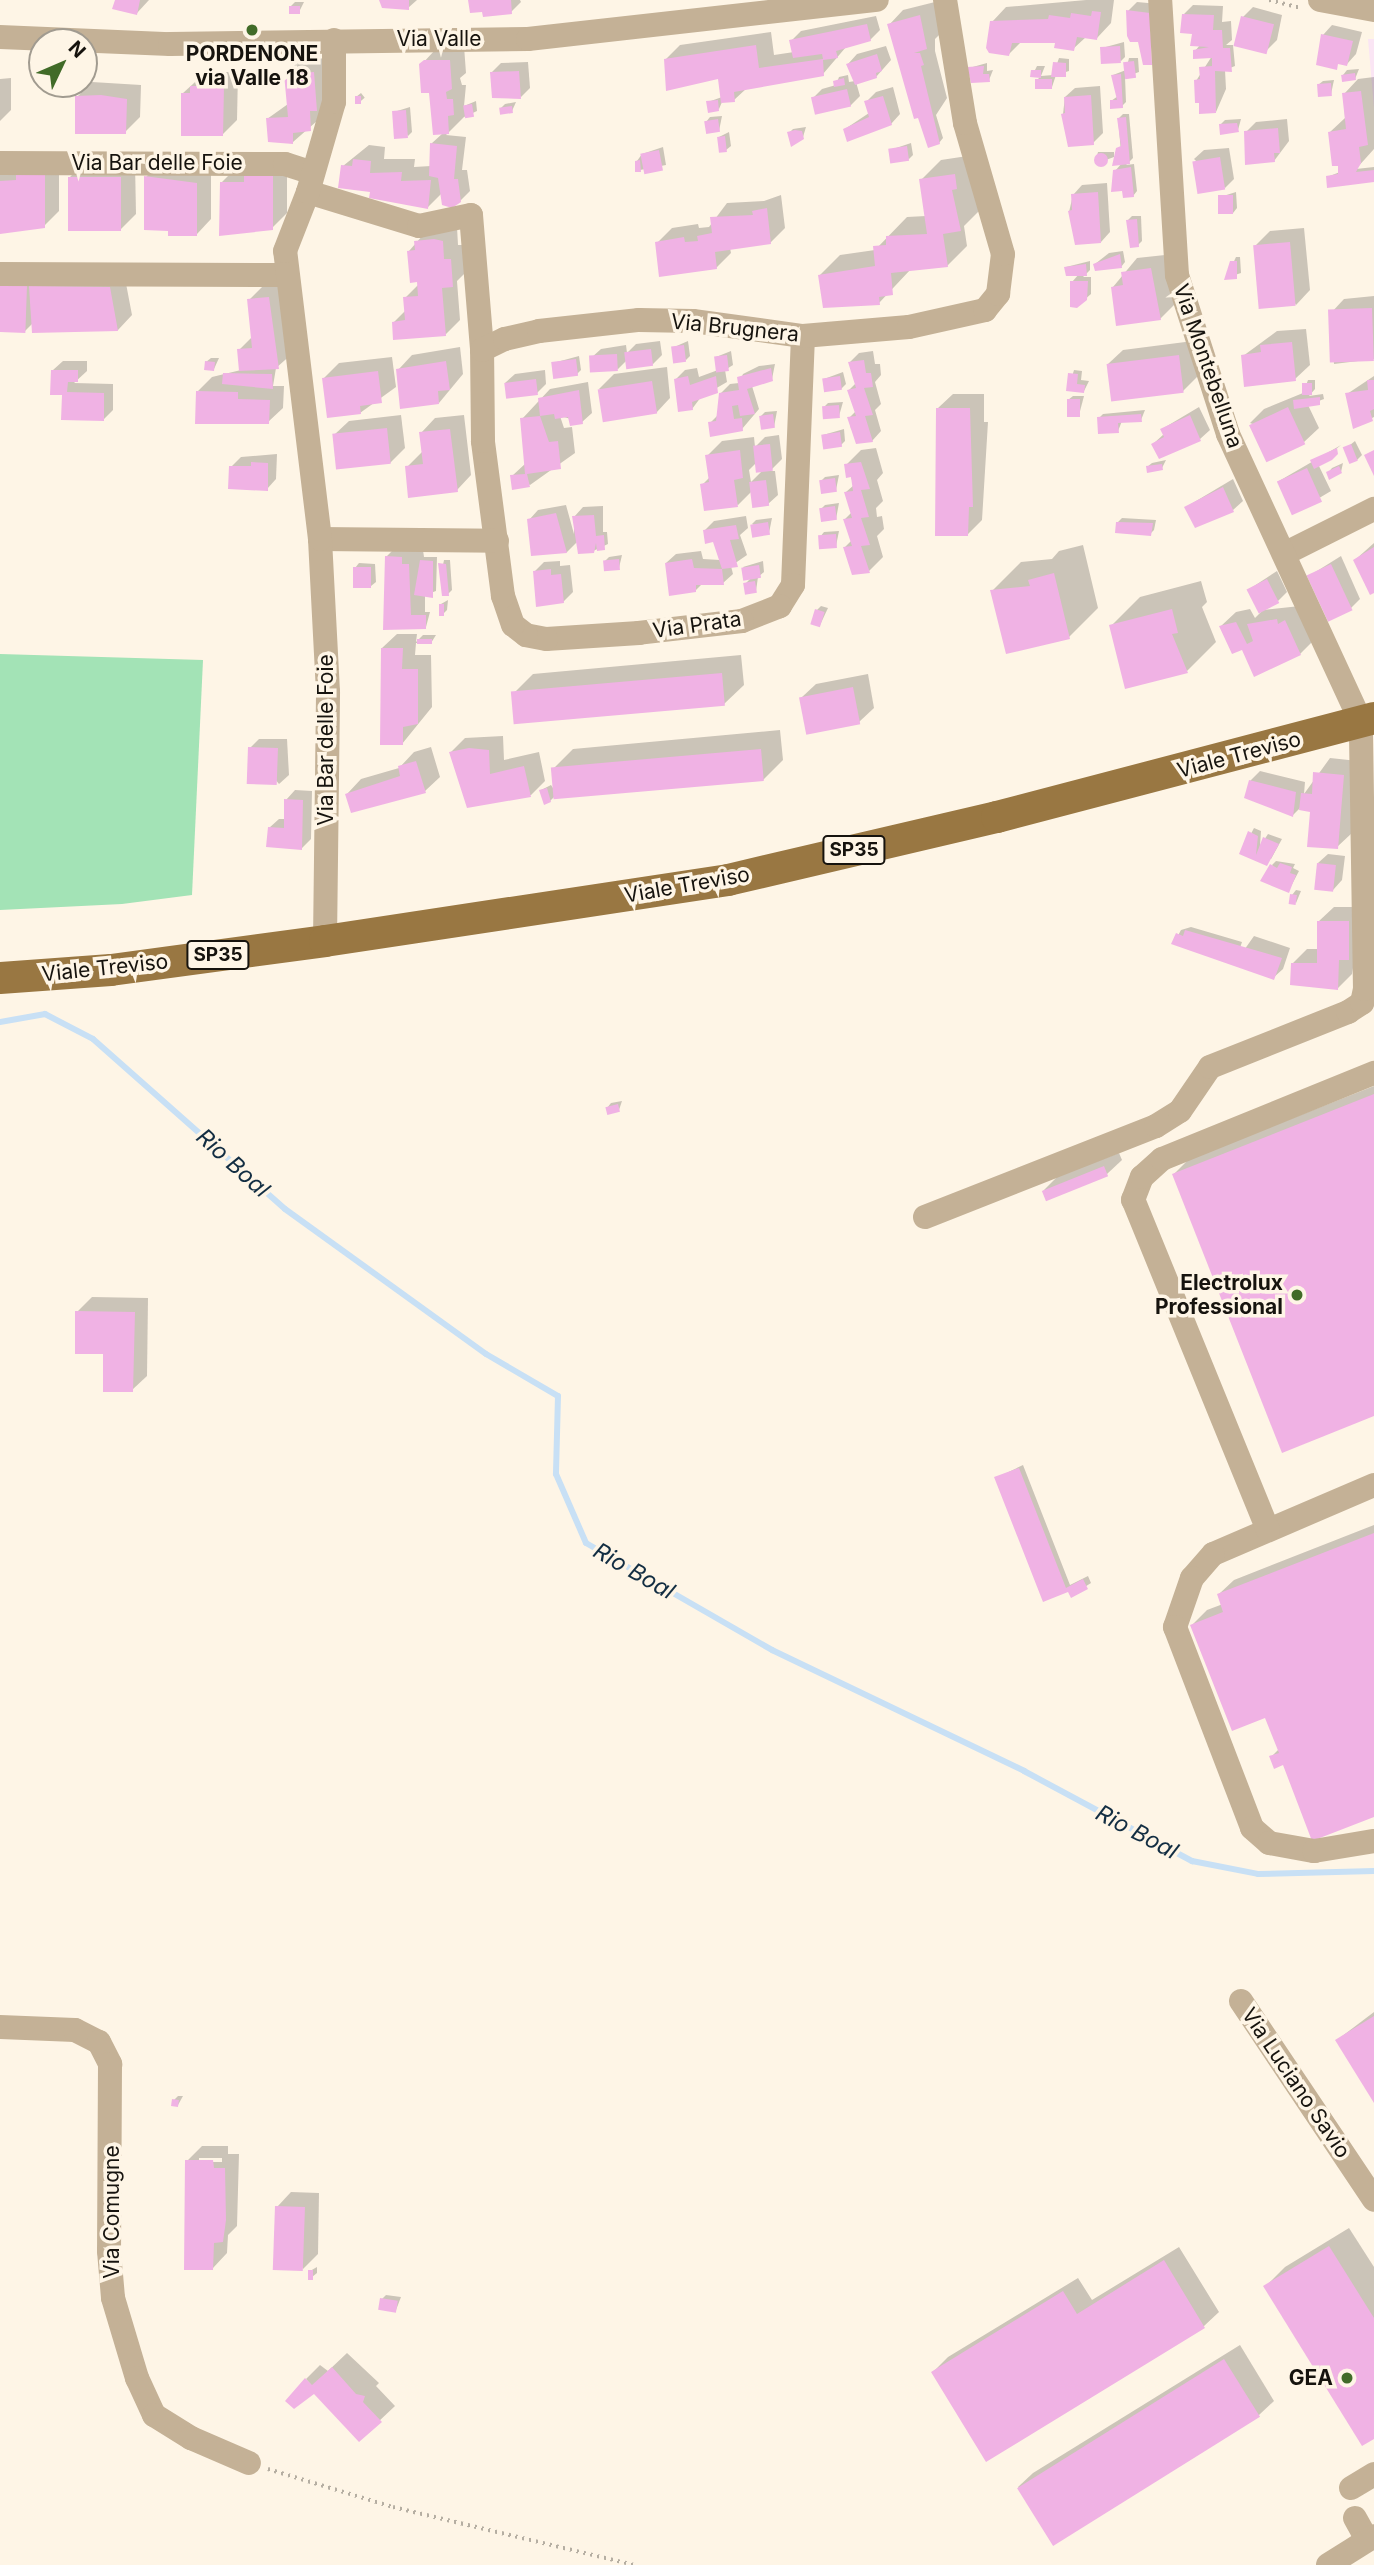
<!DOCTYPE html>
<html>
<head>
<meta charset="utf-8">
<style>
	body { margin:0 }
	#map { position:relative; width:1374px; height:2565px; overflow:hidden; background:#fef5e6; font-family:Inter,sans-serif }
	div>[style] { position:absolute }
	.education>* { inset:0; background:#fae5f4 }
	.green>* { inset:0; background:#a3e3b6 }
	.shadow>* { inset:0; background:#0003; transform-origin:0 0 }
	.stream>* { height:6px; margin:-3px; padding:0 3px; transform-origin:3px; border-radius:3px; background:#c8e0f5 }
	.building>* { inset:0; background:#f0b2e4; transform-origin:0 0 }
	.round { border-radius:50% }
	.path>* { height:3.5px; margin-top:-1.75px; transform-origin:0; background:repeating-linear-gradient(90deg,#b5aea2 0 2px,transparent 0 7px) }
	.minor>* { height:24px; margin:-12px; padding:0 12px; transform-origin:12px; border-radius:12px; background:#c4b196 }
	.major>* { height:32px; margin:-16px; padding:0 16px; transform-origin:16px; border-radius:16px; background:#997742 }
	.dots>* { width:19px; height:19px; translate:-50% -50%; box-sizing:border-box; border:4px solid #fef5e6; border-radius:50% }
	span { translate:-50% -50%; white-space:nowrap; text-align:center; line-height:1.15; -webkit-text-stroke:7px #fef5e6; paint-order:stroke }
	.shield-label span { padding:2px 5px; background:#fef5e6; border:2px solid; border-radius:5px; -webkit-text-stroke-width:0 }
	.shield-label { font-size:19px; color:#16130e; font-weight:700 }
	.street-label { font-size:21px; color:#16130e }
	.poi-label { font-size:21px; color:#16130e; font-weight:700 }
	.right { translate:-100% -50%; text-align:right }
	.water-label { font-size:23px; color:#122d42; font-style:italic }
	.north { position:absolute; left:28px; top:28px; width:70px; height:70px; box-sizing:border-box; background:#fef5e6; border:2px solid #a19b90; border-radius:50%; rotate:46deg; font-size:19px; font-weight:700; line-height:28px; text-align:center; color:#16130e }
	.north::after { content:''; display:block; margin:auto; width:24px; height:32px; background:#416b28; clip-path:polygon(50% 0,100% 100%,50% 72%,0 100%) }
</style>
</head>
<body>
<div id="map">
	<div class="education">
		<i style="clip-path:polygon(1368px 39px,1374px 39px,1374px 108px)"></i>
	</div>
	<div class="green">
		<i style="clip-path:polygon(0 654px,203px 660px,192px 895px,122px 904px,0 910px)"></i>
	</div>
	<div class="shadow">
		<i style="clip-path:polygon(116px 0,149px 0,137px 13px)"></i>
		<i style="clip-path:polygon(383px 0,417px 0,408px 8px)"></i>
		<i style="clip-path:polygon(470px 0,520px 0,521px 2px,511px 12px,484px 10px)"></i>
		<i style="clip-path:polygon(1086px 0,1114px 0,1111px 23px,1097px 38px,1086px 37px,1073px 49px,1057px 42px,1022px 41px,1009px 54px,992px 22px,1006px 7px)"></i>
		<i style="clip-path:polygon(295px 2px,304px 2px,299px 12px,290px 7px)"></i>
		<i style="clip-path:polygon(935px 2px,941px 33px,935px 39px,935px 51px,947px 98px,936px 115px,943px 138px,939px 143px,889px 25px,903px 10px)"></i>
		<i style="clip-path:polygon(1137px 2px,1159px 4px,1139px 40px,1128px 11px)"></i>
		<i style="clip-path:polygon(1193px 5px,1223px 6px,1222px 22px,1231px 21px,1232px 40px,1226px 45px,1233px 45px,1235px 66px,1225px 70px,1226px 89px,1216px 112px,1196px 81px,1212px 56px,1195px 51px,1200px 45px,1184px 14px)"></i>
		<i style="clip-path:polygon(1253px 7px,1282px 15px,1277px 40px,1267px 50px,1243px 17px)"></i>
		<i style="clip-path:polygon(876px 16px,880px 30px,870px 40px,846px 47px,823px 74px,747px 88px,734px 100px,722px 102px,719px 109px,708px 102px,722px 97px,719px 77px,665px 60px,680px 45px,771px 32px,774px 55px,794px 52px,791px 41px,801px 31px)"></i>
		<i style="clip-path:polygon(1332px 25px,1362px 32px,1356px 54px,1347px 64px,1323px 35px)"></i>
		<i style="clip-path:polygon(1124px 42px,1125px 57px,1121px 61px,1102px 48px)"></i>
		<i style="clip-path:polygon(464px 46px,466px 73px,460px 78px,462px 85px,466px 85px,464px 106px,476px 101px,477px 111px,464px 117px,446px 135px,466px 137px,462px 170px,467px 170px,470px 191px,460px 201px,442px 193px,428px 207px,372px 190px,343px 166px,369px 145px,385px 147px,384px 159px,415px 159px,414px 167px,431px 166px,431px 144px,443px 133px,421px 65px,435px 50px)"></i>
		<i style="clip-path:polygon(886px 46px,891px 60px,876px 77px,856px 82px,860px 96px,850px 106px,813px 98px,822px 89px,836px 85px,839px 77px,848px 75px,849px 82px,855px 81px,848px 64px,857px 54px)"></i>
		<i style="clip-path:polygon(328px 58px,325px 114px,293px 142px,267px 119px,288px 104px,285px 75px,300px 60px)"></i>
		<i style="clip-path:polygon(1059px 58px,1069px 59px,1069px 71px,1056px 75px,1052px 87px,1037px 80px,1041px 76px,1032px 76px,1037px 66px,1045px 66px,1041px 76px,1053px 75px)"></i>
		<i style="clip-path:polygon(1129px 58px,1138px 58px,1139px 72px,1125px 77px,1126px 102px,1122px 106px,1111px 101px,1118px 96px,1113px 75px,1126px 70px)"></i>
		<i style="clip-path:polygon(528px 62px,530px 88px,521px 97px,492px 72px,501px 63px)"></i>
		<i style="clip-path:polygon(987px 63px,987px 71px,993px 70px,989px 80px,969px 68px)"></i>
		<i style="clip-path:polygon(1359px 69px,1355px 79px,1343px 75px,1347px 70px)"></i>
		<i style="clip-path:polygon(206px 72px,238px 72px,237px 120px,223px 134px,182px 94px)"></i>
		<i style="clip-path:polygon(1374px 77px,1374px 149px,1356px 169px,1374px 167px,1374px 181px,1327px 177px,1340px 172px,1330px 132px,1345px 118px,1344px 94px,1358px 79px)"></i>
		<i style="clip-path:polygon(11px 78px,11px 110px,0 121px,0 79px)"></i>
		<i style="clip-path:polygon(1334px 80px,1331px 94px,1318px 85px,1323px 81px)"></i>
		<i style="clip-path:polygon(92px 82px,141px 85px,140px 117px,125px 132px,77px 97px)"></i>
		<i style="clip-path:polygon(1100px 86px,1103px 133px,1093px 143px,1063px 114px,1065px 97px,1075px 88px)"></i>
		<i style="clip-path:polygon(893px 87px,900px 114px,891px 124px,845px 129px,869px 113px,866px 102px,876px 92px)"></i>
		<i style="left:361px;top:93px;width:6px;height:6px;rotate:51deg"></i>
		<i style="clip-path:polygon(516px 102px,512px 111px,501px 108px,505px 104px)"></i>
		<i style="clip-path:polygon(410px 107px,412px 132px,408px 136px,394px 112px)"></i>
		<i style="clip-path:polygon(1123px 114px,1129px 114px,1133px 158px,1126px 165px,1134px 164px,1137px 191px,1133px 196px,1115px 171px,1122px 163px,1118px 119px)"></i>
		<i style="clip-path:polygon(722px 116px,719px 131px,706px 122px,710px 117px)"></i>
		<i style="clip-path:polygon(1241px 119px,1238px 130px,1221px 124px,1225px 120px)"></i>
		<i style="clip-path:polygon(1287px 119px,1289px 141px,1274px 161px,1246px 132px,1256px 122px)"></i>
		<i style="clip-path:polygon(806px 127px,803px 137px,789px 133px,793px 129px)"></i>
		<i style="clip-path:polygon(729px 132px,731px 146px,726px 150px,719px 137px)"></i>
		<i style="clip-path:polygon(911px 143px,913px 155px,909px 159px,890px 150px)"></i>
		<i style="clip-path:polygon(663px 147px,666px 165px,640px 170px,637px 161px,642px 154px)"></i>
		<i style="clip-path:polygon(1229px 148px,1234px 179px,1225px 188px,1194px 159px,1204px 150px)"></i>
		<i style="clip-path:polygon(1098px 152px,1114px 152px,1114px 157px,1095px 164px)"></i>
		<i style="clip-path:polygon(974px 155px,980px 210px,964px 226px,967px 246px,947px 266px,911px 269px,879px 303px,853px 306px,820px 275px,840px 255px,875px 250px,907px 217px,926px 216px,921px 180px,941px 160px)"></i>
		<i style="clip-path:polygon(59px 161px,59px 211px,44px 226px,0 231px,0 175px)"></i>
		<i style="clip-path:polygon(287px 162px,287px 213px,272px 228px,221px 183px,236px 168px)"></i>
		<i style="clip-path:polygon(84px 163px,135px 163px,136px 214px,121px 229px,69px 178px)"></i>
		<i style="clip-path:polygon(160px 163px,211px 168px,211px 219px,197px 234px,146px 177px)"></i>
		<i style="clip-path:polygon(1107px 183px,1110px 232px,1101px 242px,1069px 212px,1073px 195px,1082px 185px)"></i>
		<i style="clip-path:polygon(1236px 192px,1237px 208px,1233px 213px,1220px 197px)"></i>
		<i style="clip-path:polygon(781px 195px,785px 228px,770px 243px,730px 248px,731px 253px,716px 268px,657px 243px,672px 228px,698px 224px,699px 228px,709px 227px,727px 203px,764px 201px)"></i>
		<i style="clip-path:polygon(1132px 216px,1141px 216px,1142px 241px,1138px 245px,1128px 220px)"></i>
		<i style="clip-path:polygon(430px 227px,457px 227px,458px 245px,465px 245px,467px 271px,457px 281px,460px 320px,445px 335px,394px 322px,406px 310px,405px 298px,419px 284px,409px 251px)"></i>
		<i style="clip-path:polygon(1304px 228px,1310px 290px,1296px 305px,1255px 246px,1270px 231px)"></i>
		<i style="clip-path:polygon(1123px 251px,1125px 262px,1121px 267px,1095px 264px,1109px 253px)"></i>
		<i style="clip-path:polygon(1165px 255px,1175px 304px,1160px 319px,1113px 287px,1137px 258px)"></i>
		<i style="clip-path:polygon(1236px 257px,1240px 257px,1241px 273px,1226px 278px)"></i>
		<i style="clip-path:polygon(1090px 261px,1090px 270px,1083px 277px,1091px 277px,1091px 294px,1077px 306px,1072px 282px,1079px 274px,1066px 267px)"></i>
		<i style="clip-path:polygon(0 271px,124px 273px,132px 315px,118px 330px,33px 323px,25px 331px,0 330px)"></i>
		<i style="clip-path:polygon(283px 283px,293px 353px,276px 368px,273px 386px,284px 386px,283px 408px,268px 422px,198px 391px,212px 377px,241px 370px,239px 350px,253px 336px,249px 300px,264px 285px)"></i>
		<i style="clip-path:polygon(1374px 296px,1374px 359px,1334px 364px,1330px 314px,1344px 299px)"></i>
		<i style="clip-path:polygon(1306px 329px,1310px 365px,1295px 379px,1243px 356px,1277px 331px)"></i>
		<i style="clip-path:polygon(660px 341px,662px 355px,653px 364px,627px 360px,618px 369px,591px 358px,601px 349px,626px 345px,627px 353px,636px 344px)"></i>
		<i style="clip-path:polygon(688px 341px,690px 356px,686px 360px,672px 348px)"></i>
		<i style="clip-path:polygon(1193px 341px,1198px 376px,1183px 391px,1108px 364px,1123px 350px)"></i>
		<i style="clip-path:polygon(460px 347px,463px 374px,439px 403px,398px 370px,412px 355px)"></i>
		<i style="clip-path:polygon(731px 351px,733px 365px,725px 370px,727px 382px,701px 397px,692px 409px,676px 379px,685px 370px,697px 368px,699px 377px,718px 370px,716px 357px)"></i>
		<i style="clip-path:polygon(873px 351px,875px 364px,880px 364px,881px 375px,875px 382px,881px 404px,875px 410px,881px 431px,872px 441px,851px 429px,849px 418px,857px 410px,849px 390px,856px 383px,850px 362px,859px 353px)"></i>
		<i style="clip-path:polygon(579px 356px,581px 370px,577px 374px,553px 363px)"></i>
		<i style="clip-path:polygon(392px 357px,396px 387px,360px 413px,324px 378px,339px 363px)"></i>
		<i style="clip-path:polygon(211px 358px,219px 358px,214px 369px,206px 362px)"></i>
		<i style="clip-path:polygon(63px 361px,87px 361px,87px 371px,74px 383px,113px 384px,113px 410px,103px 420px,64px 393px,53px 370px)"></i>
		<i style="clip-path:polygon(775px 364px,772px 379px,752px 386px,759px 409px,742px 429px,710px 423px,719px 414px,720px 394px,730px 384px,739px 383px,743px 374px,759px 366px)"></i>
		<i style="clip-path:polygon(667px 367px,670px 398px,656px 413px,599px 389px,614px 374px)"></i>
		<i style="clip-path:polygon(545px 370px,546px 384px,537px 393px,505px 383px,515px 374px)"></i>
		<i style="clip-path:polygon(1074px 370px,1082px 371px,1081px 380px,1089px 381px,1084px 391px,1068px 390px)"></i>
		<i style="clip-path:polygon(843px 372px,846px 384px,841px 389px,824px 379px)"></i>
		<i style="clip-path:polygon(1374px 376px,1374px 417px,1354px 427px,1347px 394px)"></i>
		<i style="clip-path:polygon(1308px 380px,1315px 380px,1315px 389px,1309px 396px,1323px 394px,1324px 399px,1308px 405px,1319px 428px,1304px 442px,1250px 423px,1264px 409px,1303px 393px)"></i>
		<i style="clip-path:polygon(588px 382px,592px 413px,582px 422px,560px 416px,564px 428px,572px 427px,575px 453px,530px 485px,512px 476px,526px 463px,522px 419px,550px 389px)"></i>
		<i style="clip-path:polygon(953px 394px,984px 394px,984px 422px,988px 422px,982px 520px,968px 534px,938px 408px)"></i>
		<i style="clip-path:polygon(1073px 396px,1084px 396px,1079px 415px,1068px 400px)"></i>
		<i style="clip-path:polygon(843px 402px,839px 416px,824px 407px,828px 403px)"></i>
		<i style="clip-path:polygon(1199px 407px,1210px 430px,1200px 439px,1160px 457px,1153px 444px,1164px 434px,1162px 429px)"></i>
		<i style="clip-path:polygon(1145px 410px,1141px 420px,1122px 421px,1118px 431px,1099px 418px,1103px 414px)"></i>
		<i style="clip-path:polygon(777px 411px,774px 427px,761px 416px,765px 412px)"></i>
		<i style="clip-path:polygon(401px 415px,405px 448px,390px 463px,334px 435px,349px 421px)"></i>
		<i style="clip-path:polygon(464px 415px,471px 475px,457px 490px,407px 467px,422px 452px,421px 433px,435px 418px)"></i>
		<i style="clip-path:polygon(844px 429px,845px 441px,841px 445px,823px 435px)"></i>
		<i style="clip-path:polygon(evenodd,779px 435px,782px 459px,770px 471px,775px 471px,778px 495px,768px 504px,752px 491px,738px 505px,702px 485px,710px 477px,707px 456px,722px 441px,754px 437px,755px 447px,765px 437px,779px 435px,757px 462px,763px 470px,751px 482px,749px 470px,757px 462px)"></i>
		<i style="clip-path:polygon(1355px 441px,1362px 455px,1357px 460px,1345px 449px)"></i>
		<i style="clip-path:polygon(1341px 445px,1318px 464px,1331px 491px,1294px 513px,1279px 481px)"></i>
		<i style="clip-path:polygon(876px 448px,883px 473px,877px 480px,883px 501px,876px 508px,877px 517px,882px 516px,884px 529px,877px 536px,883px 557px,869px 571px,845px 547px,852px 540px,845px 519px,852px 512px,846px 492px,854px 485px,846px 465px,861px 450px)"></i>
		<i style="clip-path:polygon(277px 454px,276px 479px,267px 489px,231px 467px,241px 457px)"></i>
		<i style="clip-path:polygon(1166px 460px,1162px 468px,1147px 467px,1152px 463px)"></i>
		<i style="clip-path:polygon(1343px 463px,1341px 472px,1328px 473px,1332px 468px)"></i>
		<i style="clip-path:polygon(839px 475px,836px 490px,821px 481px,825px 477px)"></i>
		<i style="clip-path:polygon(1233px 479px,1243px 501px,1233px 510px,1196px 526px,1186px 507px)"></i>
		<i style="clip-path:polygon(839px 503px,836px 519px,821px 509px,825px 505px)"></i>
		<i style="clip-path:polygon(566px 505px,574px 534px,574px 517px,583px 507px,603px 506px,603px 532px,607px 532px,608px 544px,593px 551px,578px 541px,567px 552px,533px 554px,529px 520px,538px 510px)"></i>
		<i style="clip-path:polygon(746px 516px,748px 528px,740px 535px,747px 555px,731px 566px,733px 574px,723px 583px,703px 583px,695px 591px,666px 563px,676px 554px,701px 551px,703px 559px,720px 560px,714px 540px,705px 530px,714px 521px)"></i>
		<i style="clip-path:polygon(772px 518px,769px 533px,752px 524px,756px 520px)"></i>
		<i style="clip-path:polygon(1122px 518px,1156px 520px,1154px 530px,1150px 534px,1117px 523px)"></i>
		<i style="clip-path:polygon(839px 531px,836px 546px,820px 537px,824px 532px)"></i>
		<i style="clip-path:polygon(401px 542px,423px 550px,424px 557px,437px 557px,436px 591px,425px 595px,425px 612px,430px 612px,426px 627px,412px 626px,386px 557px)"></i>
		<i style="clip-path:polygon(1374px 543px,1374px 591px,1355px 560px)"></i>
		<i style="clip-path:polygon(1083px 545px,1098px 608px,1069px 637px,992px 591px,1021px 562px,1052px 559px,1059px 551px)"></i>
		<i style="clip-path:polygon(622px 555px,619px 568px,605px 561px,609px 557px)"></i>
		<i style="clip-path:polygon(1341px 556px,1360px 599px,1351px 608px,1309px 576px)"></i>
		<i style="clip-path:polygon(444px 560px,450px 560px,452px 590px,448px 594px,445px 579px,440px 579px)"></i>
		<i style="clip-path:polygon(560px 561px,560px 566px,570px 565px,573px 592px,563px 602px,534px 572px,544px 562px)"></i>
		<i style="clip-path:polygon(763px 561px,764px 572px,758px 577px,756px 591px,745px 584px,751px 578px,743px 567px)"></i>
		<i style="clip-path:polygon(359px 563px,375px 564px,376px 582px,371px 586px,355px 568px)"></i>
		<i style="clip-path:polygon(1277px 571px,1287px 592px,1278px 601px,1248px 590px)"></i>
		<i style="clip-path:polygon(1201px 581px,1207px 602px,1202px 607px,1216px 642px,1187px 671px,1111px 626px,1140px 597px)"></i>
		<i style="clip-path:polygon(448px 600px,447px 610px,443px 614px,441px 604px)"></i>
		<i style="clip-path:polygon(821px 606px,828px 608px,820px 625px,817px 610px)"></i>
		<i style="clip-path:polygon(1300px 606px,1315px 639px,1300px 654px,1243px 647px,1221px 626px,1236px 612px,1250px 609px,1255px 618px,1263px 610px)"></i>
		<i style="clip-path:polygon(397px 634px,417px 634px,416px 642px,423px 635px,436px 635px,431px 643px,416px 643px,415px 655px,431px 655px,432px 707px,402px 744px,382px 648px)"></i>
		<i style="clip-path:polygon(741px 655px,744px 685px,724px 704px,513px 694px,533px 674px)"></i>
		<i style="clip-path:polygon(868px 674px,874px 708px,859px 722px,801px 698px,816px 684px)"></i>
		<i style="clip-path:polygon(780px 730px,783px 760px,763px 780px,556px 795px,550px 801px,541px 790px,551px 785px,555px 791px,553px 769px,573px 749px)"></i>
		<i style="clip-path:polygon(503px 736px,504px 760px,539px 752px,545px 781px,531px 795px,468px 806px,451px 752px,465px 738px)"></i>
		<i style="clip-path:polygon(259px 739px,287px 739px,289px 775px,279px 784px,250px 748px)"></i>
		<i style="clip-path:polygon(431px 747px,440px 777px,425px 791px,347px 794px,361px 779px,399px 768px,414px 752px)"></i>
		<i style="clip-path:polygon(1330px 758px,1358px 761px,1352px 833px,1337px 847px,1312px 810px,1300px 808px,1293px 815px,1250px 781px,1260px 771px,1305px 782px,1304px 794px)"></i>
		<i style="clip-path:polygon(295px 790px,312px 791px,311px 839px,302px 848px,269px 828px,279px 819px,286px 819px,286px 800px)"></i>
		<i style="clip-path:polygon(1254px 828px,1261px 831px,1260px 846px,1268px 834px,1282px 839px,1271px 859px,1241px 853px)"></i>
		<i style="clip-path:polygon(1328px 854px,1345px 856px,1342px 880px,1333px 890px,1318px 863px)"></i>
		<i style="clip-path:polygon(1276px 861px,1295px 864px,1293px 868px,1299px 871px,1289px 890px,1272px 865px)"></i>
		<i style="clip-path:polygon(1296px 890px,1301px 891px,1296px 903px,1292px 895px)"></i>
		<i style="clip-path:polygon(1334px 907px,1363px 907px,1352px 974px,1338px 988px,1292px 964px,1307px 949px,1319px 949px,1319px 921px)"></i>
		<i style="clip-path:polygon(1191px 927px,1242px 942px,1235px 963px,1254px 936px,1290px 948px,1283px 969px,1273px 978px,1174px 943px,1181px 930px)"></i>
		<i style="clip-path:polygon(1374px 1086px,1374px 1415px,1174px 1174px,1189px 1159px)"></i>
		<i style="clip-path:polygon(622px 1101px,619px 1110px,607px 1108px,611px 1103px)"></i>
		<i style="clip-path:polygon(1119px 1153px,1122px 1160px,1107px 1174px,1043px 1191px,1058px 1176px)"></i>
		<i style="clip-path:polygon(92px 1297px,148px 1298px,147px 1376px,132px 1390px,77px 1312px)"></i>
		<i style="clip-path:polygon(1023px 1465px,1070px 1585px,1088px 1576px,1091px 1583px,1072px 1595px,1069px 1590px,1044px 1600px,996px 1478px)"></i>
		<i style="clip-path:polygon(1374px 1525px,1374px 1815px,1271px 1757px,1279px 1749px,1266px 1715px,1192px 1625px,1207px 1610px,1223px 1604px,1219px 1594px,1234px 1580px)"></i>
		<i style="clip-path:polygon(1374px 2012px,1374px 2100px,1337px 2040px)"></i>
		<i style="clip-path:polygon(178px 2096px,183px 2096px,178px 2105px,174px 2100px)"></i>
		<i style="clip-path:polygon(evenodd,202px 2146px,228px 2146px,228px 2154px,239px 2154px,237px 2226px,228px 2235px,227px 2253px,213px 2268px,187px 2161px,202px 2146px,199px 2158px,222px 2158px,222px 2162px,199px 2162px,199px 2158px)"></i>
		<i style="clip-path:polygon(291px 2192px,319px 2193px,318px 2254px,303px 2269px,277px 2207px)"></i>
		<i style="clip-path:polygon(1349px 2228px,1374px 2267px,1374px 2437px,1265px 2287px,1285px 2267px)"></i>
		<i style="clip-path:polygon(1179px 2247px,1219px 2312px,1204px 2326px,933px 2372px,948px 2357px,1078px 2278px,1092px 2300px)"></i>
		<i style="clip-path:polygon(317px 2267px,317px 2273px,312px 2277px,310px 2271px)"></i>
		<i style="clip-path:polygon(386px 2295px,401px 2297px,396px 2310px,382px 2299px)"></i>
		<i style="clip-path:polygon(1240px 2345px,1274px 2401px,1259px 2415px,1052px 2543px,1018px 2487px,1033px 2473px)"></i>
		<i style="clip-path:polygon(347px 2353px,379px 2383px,376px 2386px,395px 2406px,359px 2440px,306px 2379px,320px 2365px,328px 2371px)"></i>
	</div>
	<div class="stream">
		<i style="left:0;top:1022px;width:46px;rotate:-10.1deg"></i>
		<i style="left:45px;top:1014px;width:54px;rotate:27.5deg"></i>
		<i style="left:93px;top:1039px;width:256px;rotate:41.5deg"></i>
		<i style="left:285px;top:1209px;width:248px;rotate:35.8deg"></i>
		<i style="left:486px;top:1354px;width:83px;rotate:30.3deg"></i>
		<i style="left:558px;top:1396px;width:78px;rotate:91.5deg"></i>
		<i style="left:556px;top:1474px;width:75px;rotate:66.5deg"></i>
		<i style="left:586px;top:1543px;width:215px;rotate:29.9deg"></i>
		<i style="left:772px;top:1650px;width:280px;rotate:25.6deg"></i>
		<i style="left:1024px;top:1771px;width:191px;rotate:28.2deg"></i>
		<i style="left:1192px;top:1861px;width:67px;rotate:11.1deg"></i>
		<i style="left:1258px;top:1874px;width:116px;rotate:-1.5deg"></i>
	</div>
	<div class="building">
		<i style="clip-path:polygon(115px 0,140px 0,137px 15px,112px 9px)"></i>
		<i style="clip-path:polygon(379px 0,409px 0,409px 10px,382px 8px)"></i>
		<i style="clip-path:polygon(468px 0,511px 0,512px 14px,483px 17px,482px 12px,470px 13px)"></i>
		<i style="left:289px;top:6px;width:11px;height:8px"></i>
		<i style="clip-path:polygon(1126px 10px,1150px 13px,1152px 65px,1143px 65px,1138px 42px,1130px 42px,1127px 36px)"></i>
		<i style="clip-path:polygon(1092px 11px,1101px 12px,1097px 40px,1077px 37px,1074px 51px,1054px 48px,1055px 43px,1012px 43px,1009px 56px,989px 53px,986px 48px,990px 21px,1048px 19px,1049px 15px,1070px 18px,1071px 13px,1091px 16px)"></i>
		<i style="clip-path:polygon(1182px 14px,1214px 15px,1213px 30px,1222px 30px,1223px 48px,1230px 48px,1232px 72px,1215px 71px,1216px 113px,1199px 114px,1199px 103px,1195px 103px,1194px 80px,1200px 79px,1199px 67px,1212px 66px,1212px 58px,1193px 59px,1193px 50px,1209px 47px,1190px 46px,1192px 34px,1180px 33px)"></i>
		<i style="clip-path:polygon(920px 15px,927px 49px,914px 53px,920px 53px,924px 65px,921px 66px,940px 144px,928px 148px,918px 118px,914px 119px,887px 24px)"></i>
		<i style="left:1241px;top:16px;width:34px;height:31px;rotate:14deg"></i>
		<i style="clip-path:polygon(867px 24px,871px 41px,836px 51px,838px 58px,823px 60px,824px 76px,734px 92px,735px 102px,721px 103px,718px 79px,666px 91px,664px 59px,756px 45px,759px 68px,823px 59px,822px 54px,793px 58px,789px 40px)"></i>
		<i style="clip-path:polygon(1321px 34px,1353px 41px,1347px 66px,1338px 64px,1337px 70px,1316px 65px)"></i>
		<i style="left:1120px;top:46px;width:17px;height:20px;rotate:87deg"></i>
		<i style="clip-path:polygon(877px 54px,882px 71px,876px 73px,877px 78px,855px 85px,846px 64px)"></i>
		<i style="clip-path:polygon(424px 60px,450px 60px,452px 89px,446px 92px,447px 99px,453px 99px,454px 115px,448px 116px,449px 134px,433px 135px,429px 93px,421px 93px,419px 64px)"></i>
		<i style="left:1134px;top:61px;width:17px;height:11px;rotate:83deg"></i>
		<i style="clip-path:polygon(1053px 62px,1066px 63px,1066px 77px,1051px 77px)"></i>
		<i style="clip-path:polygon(984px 66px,983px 74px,989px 74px,990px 82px,971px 83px,967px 67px)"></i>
		<i style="clip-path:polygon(1031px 70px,1041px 70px,1041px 78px,1030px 77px)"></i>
		<i style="clip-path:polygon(519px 71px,521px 99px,492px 98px,490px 72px)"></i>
		<i style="clip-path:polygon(314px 72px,317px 111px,310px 111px,311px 131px,293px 133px,293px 144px,268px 142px,266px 118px,288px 117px,284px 74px)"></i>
		<i style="left:1355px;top:73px;width:7px;height:14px;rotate:82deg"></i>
		<i style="clip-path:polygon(1121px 74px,1123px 108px,1110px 109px,1110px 100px,1117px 100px,1111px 75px)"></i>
		<i style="clip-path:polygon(844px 78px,845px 85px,834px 87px,833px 81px)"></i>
		<i style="left:1052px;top:79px;width:10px;height:17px;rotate:90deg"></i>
		<i style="left:1331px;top:83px;width:13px;height:14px;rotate:86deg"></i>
		<i style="clip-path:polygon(190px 86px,224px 86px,223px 136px,181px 136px,181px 93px,190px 93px)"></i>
		<i style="left:847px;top:89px;width:18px;height:37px;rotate:77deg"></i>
		<i style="clip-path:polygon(1361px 91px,1368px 145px,1359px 147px,1361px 163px,1356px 172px,1374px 170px,1374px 182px,1327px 188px,1326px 176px,1338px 174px,1338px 166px,1332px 166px,1328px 132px,1346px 129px,1342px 93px)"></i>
		<i style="clip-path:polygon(101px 95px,127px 99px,126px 134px,75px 134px,75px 96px)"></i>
		<i style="clip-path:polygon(1091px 95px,1094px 145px,1068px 147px,1061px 114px,1065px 113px,1064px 97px)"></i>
		<i style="left:355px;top:96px;width:6px;height:8px"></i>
		<i style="clip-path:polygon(883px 96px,892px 125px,847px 142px,843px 129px,869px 117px,864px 101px)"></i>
		<i style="clip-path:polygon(718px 100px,719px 111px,708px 113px,706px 101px)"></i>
		<i style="left:472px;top:104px;width:13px;height:9px;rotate:81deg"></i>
		<i style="left:512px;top:106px;width:7px;height:13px;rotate:82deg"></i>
		<i style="left:406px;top:110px;width:28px;height:14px;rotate:86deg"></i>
		<i style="clip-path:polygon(1126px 117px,1130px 164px,1112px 166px,1116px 148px,1121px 146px,1117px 118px)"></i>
		<i style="left:718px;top:119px;width:13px;height:14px;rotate:81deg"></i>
		<i style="clip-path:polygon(1237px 123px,1239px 132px,1220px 135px,1219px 124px)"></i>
		<i style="clip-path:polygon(1278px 128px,1280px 153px,1274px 153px,1275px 162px,1245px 165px,1244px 131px)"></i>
		<i style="clip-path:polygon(795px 130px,802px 131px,804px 139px,791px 147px,787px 132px)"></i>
		<i style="left:725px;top:136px;width:16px;height:8px;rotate:83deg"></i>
		<i style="clip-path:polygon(430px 143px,457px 146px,454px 179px,458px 179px,461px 202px,452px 208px,442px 205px,438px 178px,429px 176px)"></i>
		<i style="left:907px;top:146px;width:15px;height:19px;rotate:82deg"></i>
		<i style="left:659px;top:150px;width:21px;height:19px;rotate:79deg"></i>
		<i class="round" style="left:1094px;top:153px;width:14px;height:14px"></i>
		<i style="left:1220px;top:157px;width:33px;height:28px;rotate:81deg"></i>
		<i style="clip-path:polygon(353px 159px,371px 161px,370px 173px,402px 172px,401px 181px,431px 180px,428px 209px,369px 198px,370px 192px,338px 188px,341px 165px,352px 166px)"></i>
		<i style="clip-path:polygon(640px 160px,641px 172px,635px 172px,635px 161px)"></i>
		<i style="clip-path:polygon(1131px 167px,1134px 197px,1123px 198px,1122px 191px,1111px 192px,1113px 170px)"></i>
		<i style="clip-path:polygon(955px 174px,957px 189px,952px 190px,961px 231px,943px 234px,948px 267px,891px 273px,893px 295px,879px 297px,880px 305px,823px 308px,818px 275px,875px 266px,873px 246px,886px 245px,886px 236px,927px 234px,919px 179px)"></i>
		<i style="clip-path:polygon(16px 175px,45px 175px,45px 228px,0 234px,0 181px,16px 180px)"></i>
		<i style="clip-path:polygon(144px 176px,197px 183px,197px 236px,168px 236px,168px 231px,144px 230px)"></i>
		<i style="clip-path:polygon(244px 176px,273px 176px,273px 230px,219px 236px,220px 182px,244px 182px)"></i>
		<i style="left:68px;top:177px;width:53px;height:54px"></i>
		<i style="clip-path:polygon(1098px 192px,1101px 243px,1075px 245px,1068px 211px,1072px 210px,1071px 194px)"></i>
		<i style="left:1233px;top:195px;width:19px;height:15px;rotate:90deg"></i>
		<i style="clip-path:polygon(767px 208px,771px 244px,715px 252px,717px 269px,659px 277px,655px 242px,684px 237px,685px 242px,698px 241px,697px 236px,712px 233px,710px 217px,753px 215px,752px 211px)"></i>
		<i style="clip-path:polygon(1137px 219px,1139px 247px,1130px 248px,1126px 220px)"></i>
		<i style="clip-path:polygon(434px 239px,443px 241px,444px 259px,451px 259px,453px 287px,442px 288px,446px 336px,393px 340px,392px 322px,405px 320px,403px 297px,418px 296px,417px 282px,410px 283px,407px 251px,415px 250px,414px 241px)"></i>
		<i style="left:1290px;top:242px;width:64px;height:37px;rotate:85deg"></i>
		<i style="clip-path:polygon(1120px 254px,1122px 268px,1095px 271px,1093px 264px)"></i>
		<i style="clip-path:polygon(1230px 261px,1237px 261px,1237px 279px,1224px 280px)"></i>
		<i style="clip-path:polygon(1086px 264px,1087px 276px,1066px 276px,1064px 267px)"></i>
		<i style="clip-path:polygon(1151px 268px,1161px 320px,1116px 326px,1111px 287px,1123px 285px,1121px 272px)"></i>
		<i style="clip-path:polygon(1070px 281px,1088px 281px,1087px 300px,1077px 308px,1070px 307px)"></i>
		<i style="left:0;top:285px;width:27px;height:47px;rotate:2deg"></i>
		<i style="clip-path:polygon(29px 286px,110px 287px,118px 331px,32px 333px)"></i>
		<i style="clip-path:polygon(269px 297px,279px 369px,239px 371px,237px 349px,252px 348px,247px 299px)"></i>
		<i style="left:1372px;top:308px;width:53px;height:44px;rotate:88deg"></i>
		<i style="clip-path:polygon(1292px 342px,1296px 381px,1244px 387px,1241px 355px,1261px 352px,1260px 345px)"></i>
		<i style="left:684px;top:345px;width:17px;height:13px;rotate:83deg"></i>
		<i style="left:651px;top:349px;width:17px;height:27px;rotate:83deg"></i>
		<i style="left:617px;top:354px;width:17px;height:28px;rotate:87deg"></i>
		<i style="left:727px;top:355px;width:16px;height:13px;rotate:83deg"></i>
		<i style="left:1179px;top:355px;width:38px;height:73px;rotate:83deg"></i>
		<i style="left:576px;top:359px;width:17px;height:25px;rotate:83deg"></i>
		<i style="clip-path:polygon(864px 360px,866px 373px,871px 373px,873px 387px,864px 388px,873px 415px,865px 416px,873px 442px,856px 444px,847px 417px,856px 416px,847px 390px,856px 388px,848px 362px)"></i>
		<i style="left:205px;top:361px;width:10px;height:9px;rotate:6deg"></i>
		<i style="clip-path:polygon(446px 361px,450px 390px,438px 391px,439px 404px,400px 409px,396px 369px)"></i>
		<i style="clip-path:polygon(771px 368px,773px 381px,747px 389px,755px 414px,740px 416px,738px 405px,732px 406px,734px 419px,742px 418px,743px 431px,710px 437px,708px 422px,716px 421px,719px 393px,739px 390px,737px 377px)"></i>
		<i style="clip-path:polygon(51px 370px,78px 370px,78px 382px,68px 382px,67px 392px,104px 393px,104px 421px,61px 420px,62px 395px,50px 395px)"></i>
		<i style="clip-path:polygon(378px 371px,382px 403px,360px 406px,361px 414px,327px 418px,322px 378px)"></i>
		<i style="clip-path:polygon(223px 373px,272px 374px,273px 389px,222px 384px)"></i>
		<i style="clip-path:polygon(1068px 373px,1078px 374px,1077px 384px,1085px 385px,1084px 393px,1066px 391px)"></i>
		<i style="clip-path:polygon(688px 376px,690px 385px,716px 376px,718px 393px,692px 402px,693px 410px,678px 412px,674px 379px)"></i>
		<i style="left:840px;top:376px;width:14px;height:18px;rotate:82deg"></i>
		<i style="left:536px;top:379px;width:16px;height:32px;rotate:83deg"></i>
		<i style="clip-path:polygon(1367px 380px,1374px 380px,1374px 409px,1370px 411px,1373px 421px,1353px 429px,1345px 393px,1368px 390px)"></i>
		<i style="left:652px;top:381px;width:33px;height:55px;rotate:81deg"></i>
		<i style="left:1302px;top:383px;width:10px;height:12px"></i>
		<i style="clip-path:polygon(579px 390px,583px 424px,570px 426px,568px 417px,555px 419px,554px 414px,540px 416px,538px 398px)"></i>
		<i style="clip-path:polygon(196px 391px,238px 392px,238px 399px,270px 400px,269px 424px,195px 424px)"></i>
		<i style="clip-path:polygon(1320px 397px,1320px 405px,1294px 409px,1293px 400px)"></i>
		<i style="left:1067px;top:399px;width:13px;height:18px"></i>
		<i style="left:839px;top:405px;width:13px;height:17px;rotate:86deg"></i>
		<i style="left:1288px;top:407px;width:41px;height:43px;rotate:65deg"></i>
		<i style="clip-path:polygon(936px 408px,970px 408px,973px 507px,969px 507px,968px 536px,935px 536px)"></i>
		<i style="left:773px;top:414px;width:14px;height:14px;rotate:82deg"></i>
		<i style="clip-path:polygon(1141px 414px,1142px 422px,1118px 423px,1119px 433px,1098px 434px,1097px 417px)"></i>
		<i style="clip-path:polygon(1190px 415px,1201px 441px,1159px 459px,1151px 444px,1164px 437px,1160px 429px)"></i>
		<i style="clip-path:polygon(540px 416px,549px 442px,558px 441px,561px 469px,527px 474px,530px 487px,512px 490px,510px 475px,525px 474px,520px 418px)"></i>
		<i style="left:387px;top:428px;width:36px;height:55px;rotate:84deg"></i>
		<i style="clip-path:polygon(450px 429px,458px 492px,408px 498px,405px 466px,423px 464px,419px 432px)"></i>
		<i style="left:840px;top:432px;width:15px;height:19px;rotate:82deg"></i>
		<i style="left:770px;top:444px;width:27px;height:17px;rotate:84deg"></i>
		<i style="left:1351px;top:444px;width:18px;height:9px;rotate:68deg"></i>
		<i style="clip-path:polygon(1337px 448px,1338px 454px,1332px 460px,1314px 469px,1310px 460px)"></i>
		<i style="clip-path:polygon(740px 450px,743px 478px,734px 480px,738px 507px,704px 511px,700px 484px,709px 482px,705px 455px)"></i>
		<i style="clip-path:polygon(1374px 450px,1374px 476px,1364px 455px)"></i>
		<i style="clip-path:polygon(251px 462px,268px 463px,268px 491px,228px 489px,229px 466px,251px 466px)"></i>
		<i style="clip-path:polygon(861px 462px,870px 489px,861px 490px,869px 517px,861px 518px,870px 545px,861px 546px,870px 573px,852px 575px,843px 547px,852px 546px,843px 519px,852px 518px,844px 492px,853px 491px,851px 477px,846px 478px,844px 464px)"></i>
		<i style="clip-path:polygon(1162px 464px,1163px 470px,1147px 473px,1146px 466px)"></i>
		<i style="clip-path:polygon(1339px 466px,1342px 473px,1329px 480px,1326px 472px)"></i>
		<i style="left:1307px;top:468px;width:37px;height:33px;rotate:66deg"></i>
		<i style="left:835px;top:478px;width:14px;height:16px;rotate:82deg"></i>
		<i style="left:766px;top:480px;width:26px;height:17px;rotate:83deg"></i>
		<i style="clip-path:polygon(1223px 487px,1234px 512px,1195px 528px,1184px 507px)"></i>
		<i style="left:835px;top:506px;width:14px;height:16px;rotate:82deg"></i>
		<i style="clip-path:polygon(556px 513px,567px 553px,531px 556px,527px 519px)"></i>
		<i style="clip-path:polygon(594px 515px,596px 536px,604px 535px,605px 550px,597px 551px,596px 543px,594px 553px,578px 554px,572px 516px)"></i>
		<i style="left:768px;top:522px;width:13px;height:18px;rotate:81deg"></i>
		<i style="clip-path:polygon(1116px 522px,1153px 523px,1151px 536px,1115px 533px)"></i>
		<i style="clip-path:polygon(736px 525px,739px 539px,730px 540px,738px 567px,722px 569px,713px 542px,705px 544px,703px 530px)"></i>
		<i style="left:836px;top:534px;width:14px;height:18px;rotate:86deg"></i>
		<i style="clip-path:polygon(1374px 547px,1374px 593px,1370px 595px,1353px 560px)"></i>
		<i style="clip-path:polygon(385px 556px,402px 557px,402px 564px,409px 564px,411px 615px,426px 615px,426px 629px,383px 630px)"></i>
		<i style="left:619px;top:559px;width:11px;height:16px;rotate:85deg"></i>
		<i style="clip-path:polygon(692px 559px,694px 568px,722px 569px,724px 585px,696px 585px,696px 592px,669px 596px,665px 563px)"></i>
		<i style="clip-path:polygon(420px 560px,433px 561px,433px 598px,414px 595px)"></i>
		<i style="clip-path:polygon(438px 563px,446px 564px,449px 596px,442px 596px)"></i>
		<i style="left:1331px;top:564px;width:51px;height:27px;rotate:65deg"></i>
		<i style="left:759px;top:565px;width:13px;height:18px;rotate:81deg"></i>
		<i style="left:353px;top:567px;width:18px;height:21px"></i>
		<i style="clip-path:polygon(551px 569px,551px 575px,561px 574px,564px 603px,536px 607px,533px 571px)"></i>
		<i style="clip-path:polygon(1054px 573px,1070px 639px,1006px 654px,990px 590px,1030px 586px,1028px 580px)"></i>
		<i style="left:1267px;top:579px;width:27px;height:23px;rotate:63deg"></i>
		<i style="left:755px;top:581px;width:12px;height:12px;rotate:81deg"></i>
		<i style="left:439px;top:604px;width:5px;height:12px"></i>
		<i style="left:815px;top:609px;width:10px;height:16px;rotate:17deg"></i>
		<i style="clip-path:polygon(1172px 609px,1178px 633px,1172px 634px,1188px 673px,1125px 689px,1109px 625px)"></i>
		<i style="clip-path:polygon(1277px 619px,1278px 624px,1285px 620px,1301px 655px,1254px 677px,1242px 650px,1232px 654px,1219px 626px,1236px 622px,1247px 644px,1253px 641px,1247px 624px)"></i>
		<i style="left:417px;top:639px;width:15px;height:5px"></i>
		<i style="clip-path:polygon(381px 648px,403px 648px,402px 669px,418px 669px,418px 724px,403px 727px,403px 745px,380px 745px)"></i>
		<i style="left:722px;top:673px;width:33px;height:212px;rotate:85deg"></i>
		<i style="left:853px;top:687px;width:38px;height:55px;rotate:79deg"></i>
		<i style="left:248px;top:747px;width:30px;height:37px;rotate:2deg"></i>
		<i style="clip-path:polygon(469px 748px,489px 750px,490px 774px,524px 766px,531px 797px,467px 808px,449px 752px)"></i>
		<i style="left:761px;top:749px;width:32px;height:211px;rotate:85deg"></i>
		<i style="clip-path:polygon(416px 761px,426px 793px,351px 813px,345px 794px,400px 776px,398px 766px)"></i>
		<i style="clip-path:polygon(1313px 772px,1344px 775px,1338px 849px,1307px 847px,1310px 812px,1299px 810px,1301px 793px,1312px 794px)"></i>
		<i style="clip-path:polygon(1249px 780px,1296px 792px,1293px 817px,1244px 798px)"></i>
		<i style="clip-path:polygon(547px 788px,551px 802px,544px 805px,539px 790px)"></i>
		<i style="clip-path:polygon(284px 799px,303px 800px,302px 850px,266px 847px,268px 827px,284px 828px)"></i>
		<i style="clip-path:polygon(1248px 831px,1258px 836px,1256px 855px,1263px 837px,1279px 844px,1267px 866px,1239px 854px)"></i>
		<i style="clip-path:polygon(1280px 863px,1292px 867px,1290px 873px,1296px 875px,1289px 893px,1260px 881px,1270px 864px,1277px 868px)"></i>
		<i style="left:1317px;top:863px;width:19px;height:27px;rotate:6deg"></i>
		<i style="left:1290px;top:894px;width:7px;height:10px;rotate:8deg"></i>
		<i style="clip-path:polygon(1317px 921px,1349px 921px,1349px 960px,1339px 960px,1338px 990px,1290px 985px,1291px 963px,1317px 963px)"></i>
		<i style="clip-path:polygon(1185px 930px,1282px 958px,1274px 980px,1171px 944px,1176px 933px,1183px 936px)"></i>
		<i style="clip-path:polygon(1374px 1094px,1374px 1416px,1282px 1453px,1172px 1174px)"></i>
		<i style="left:618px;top:1104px;width:8px;height:13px;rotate:76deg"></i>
		<i style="left:1104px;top:1166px;width:11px;height:67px;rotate:68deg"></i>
		<i style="clip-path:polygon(75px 1311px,135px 1312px,133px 1392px,103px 1392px,103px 1354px,75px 1354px)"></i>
		<i style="clip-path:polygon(1019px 1468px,1066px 1588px,1083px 1579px,1088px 1589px,1071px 1598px,1068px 1592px,1043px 1602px,994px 1477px)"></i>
		<i style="clip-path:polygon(1374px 1533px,1374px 1817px,1312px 1841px,1283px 1765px,1274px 1769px,1269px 1756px,1279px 1753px,1265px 1718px,1232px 1731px,1190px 1625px,1223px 1612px,1217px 1594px)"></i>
		<i style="clip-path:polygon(1374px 2016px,1374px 2103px,1335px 2040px)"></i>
		<i style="left:172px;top:2099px;width:7px;height:7px;rotate:8deg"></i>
		<i style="clip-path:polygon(185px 2160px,213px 2160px,214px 2168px,225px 2168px,226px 2220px,223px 2242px,214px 2243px,213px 2270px,184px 2270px)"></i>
		<i style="left:275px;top:2206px;width:30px;height:64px;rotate:2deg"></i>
		<i style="clip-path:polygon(1329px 2246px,1374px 2318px,1374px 2439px,1362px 2446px,1263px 2286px)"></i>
		<i style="clip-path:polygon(1164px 2260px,1205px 2328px,986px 2462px,931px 2372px,1063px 2291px,1077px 2314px)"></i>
		<i style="left:308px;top:2270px;width:5px;height:10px"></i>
		<i style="left:380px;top:2298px;width:18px;height:12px;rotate:9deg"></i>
		<i style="left:1224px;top:2359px;width:68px;height:244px;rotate:58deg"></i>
		<i style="clip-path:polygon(332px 2367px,356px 2394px,365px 2396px,363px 2402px,382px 2422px,359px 2442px,314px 2394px,294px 2409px,285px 2401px,305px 2378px,312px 2385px)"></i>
	</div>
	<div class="path">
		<i style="left:1269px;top:0;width:32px;rotate:14deg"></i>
		<i style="left:268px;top:2469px;width:131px;rotate:16.9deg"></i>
		<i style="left:393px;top:2507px;width:249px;rotate:13.5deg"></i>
	</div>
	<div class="minor">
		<i style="left:1320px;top:0;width:55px;rotate:10.5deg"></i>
		<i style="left:0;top:37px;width:170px;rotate:2.4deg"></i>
		<i style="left:170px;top:44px;width:358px;rotate:-0.8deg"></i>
		<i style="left:528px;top:39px;width:351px;rotate:-6.4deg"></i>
		<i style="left:0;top:163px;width:285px;rotate:0.2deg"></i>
		<i style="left:285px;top:164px;width:29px;rotate:18deg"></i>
		<i style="left:308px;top:192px;width:116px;rotate:17deg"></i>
		<i style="left:419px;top:226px;width:53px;rotate:-11.9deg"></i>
		<i style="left:471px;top:215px;width:135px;rotate:85.3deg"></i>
		<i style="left:0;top:274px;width:285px;rotate:0.2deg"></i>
		<i style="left:803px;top:336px;width:249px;rotate:92.3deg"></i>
		<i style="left:793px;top:585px;width:25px;rotate:122deg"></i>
		<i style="left:780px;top:606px;width:41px;rotate:158.5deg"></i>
		<i style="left:742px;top:621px;width:104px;rotate:173.4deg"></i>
		<i style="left:639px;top:633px;width:93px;rotate:176.3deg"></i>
		<i style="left:546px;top:639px;width:20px;rotate:-169deg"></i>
		<i style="left:526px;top:635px;width:16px;rotate:-142deg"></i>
		<i style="left:513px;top:625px;width:31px;rotate:-109deg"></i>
		<i style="left:503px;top:596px;width:156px;rotate:-97.4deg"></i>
		<i style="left:483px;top:441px;width:91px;rotate:-90.6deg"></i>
		<i style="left:482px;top:350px;width:25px;rotate:-26deg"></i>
		<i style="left:505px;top:339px;width:35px;rotate:-13deg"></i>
		<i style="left:539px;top:331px;width:101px;rotate:-6.3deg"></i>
		<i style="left:639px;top:320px;width:54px;rotate:1.1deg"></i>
		<i style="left:693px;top:321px;width:111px;rotate:7.8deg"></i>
		<i style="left:803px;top:336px;width:106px;rotate:-4.9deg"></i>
		<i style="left:909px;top:327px;width:78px;rotate:-12.6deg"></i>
		<i style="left:985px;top:310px;width:21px;rotate:-51deg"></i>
		<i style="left:998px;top:294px;width:40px;rotate:-82.9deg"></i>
		<i style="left:1003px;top:254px;width:136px;rotate:-106.2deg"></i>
		<i style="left:965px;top:123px;width:125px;rotate:-99.2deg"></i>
		<i style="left:320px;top:539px;width:177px;rotate:0.6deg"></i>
		<i style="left:1284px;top:554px;width:101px;rotate:-26.6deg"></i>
		<i style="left:325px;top:941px;width:249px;rotate:-89.3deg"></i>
		<i style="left:328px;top:692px;width:153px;rotate:-93deg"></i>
		<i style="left:320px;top:539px;width:290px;rotate:-96.9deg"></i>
		<i style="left:285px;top:251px;width:63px;rotate:-68.7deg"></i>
		<i style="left:308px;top:192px;width:94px;rotate:-73.9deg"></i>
		<i style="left:334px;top:102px;width:62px;rotate:-90deg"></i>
		<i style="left:925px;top:1217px;width:248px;rotate:-21.5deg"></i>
		<i style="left:1156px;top:1126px;width:28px;rotate:-32deg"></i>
		<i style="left:1180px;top:1111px;width:53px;rotate:-55.7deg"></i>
		<i style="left:1210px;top:1067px;width:149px;rotate:-21.7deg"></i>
		<i style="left:1348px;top:1012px;width:17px;rotate:-33deg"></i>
		<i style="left:1362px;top:1003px;width:14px;rotate:-78deg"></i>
		<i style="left:1365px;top:989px;width:267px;rotate:-90.9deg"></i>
		<i style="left:1361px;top:722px;width:317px;rotate:-114.8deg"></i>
		<i style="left:1228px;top:434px;width:167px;rotate:-107.8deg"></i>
		<i style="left:1177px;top:275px;width:276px;rotate:-93.5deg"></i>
		<i style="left:1374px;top:1485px;width:175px;rotate:156.8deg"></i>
		<i style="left:1213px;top:1554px;width:32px;rotate:131deg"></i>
		<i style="left:1192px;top:1578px;width:52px;rotate:109.1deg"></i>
		<i style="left:1175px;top:1627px;width:215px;rotate:69deg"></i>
		<i style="left:1252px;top:1828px;width:23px;rotate:41deg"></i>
		<i style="left:1269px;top:1843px;width:46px;rotate:10.1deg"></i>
		<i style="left:1314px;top:1851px;width:61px;rotate:-9.5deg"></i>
		<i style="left:1268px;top:1530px;width:357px;rotate:-112.2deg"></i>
		<i style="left:1133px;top:1200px;width:25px;rotate:-69deg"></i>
		<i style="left:1142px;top:1177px;width:27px;rotate:-42deg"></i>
		<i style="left:1162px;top:1159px;width:229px;rotate:-22.1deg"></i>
		<i style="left:1241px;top:2001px;width:239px;rotate:56.2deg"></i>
		<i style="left:0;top:2027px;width:75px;rotate:2.3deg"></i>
		<i style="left:75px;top:2030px;width:27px;rotate:27deg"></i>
		<i style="left:99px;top:2042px;width:25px;rotate:63deg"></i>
		<i style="left:110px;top:2064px;width:187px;rotate:90.3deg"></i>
		<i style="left:109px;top:2251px;width:47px;rotate:85.1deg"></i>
		<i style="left:113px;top:2298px;width:84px;rotate:73.3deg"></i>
		<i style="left:137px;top:2378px;width:41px;rotate:65.3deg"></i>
		<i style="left:154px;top:2415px;width:44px;rotate:31.9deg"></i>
		<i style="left:191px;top:2438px;width:63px;rotate:23.3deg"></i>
		<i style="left:1351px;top:2488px;width:27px;rotate:-31deg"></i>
		<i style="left:1355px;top:2518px;width:25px;rotate:61deg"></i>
		<i style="left:1328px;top:2565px;width:54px;rotate:-32.2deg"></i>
	</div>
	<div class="major">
		<i style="left:0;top:978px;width:111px;rotate:-4.1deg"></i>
		<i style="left:111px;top:970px;width:216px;rotate:-7.7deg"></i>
		<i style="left:325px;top:941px;width:408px;rotate:-8.6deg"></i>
		<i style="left:728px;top:880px;width:276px;rotate:-13.2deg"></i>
		<i style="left:997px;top:817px;width:390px;rotate:-14.7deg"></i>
	</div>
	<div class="dots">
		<i style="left:252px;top:30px;background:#416b28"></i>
		<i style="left:1297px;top:1295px;background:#416b28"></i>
		<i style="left:1347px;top:2378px;background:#416b28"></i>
	</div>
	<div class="shield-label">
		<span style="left:854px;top:850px">SP35</span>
		<span style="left:218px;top:955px">SP35</span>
	</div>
	<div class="street-label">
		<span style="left:439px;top:39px">Via Valle</span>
		<span style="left:157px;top:163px">Via Bar delle Foie</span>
		<span style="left:735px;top:328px;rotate:6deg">Via Brugnera</span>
		<span style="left:1208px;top:366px;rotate:71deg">Via Montebelluna</span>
		<span style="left:697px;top:625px;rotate:-8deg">Via Prata</span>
		<span style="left:326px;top:740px;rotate:-90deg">Via Bar delle Foie</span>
		<span style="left:1239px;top:755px;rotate:-15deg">Viale Treviso</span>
		<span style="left:687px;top:885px;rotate:-10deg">Viale Treviso</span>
		<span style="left:105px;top:968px;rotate:-6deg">Viale Treviso</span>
		<span style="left:1296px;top:2083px;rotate:56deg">Via Luciano Savio</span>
		<span style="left:112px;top:2212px;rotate:-90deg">Via Comugne</span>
	</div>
	<div class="poi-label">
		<span style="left:252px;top:66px">PORDENONE<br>via Valle 18</span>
		<span class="right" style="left:1283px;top:1295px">Electrolux<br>Professional</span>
		<span class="right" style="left:1333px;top:2378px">GEA</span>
	</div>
	<div class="water-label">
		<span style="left:233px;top:1163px;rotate:42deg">Rio Boal</span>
		<span style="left:634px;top:1571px;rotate:30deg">Rio Boal</span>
		<span style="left:1137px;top:1832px;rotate:28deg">Rio Boal</span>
	</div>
	<div class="north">N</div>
</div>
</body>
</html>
